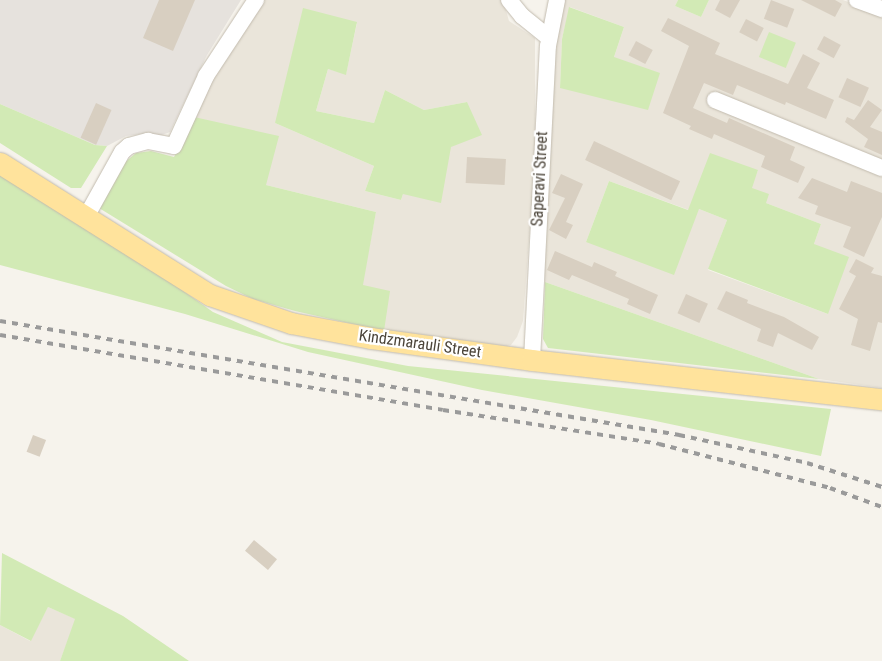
<!DOCTYPE html>
<html>
<head>
<meta charset="utf-8">
<style>
	body { margin:0 }
	#map { position:relative; width:882px; height:661px; overflow:hidden; background:#f6f3ec; font-family:"Roboto Condensed",sans-serif }
	div>[style] { position:absolute }
	.residential>* { inset:0; background:#eae5da }
	.industrial>* { inset:0; background:#e6e2dd }
	.green>* { inset:0; background:#d2eab5; transform-origin:0 0 }
	.building>* { inset:0; background:#d8cfc1; transform-origin:0 0 }
	.roads { filter:drop-shadow(0 0 1px #c2bbae) drop-shadow(0 0 1px #c2bbae) }
	.minor>* { height:16px; margin:-8px; padding:0 8px; transform-origin:8px; border-radius:8px; background:#fff }
	.major>* { height:21px; margin:-10.5px; padding:0 10.5px; transform-origin:10.5px; border-radius:10.5px; background:#ffe39c }
	.rail>* { height:4px; margin-top:-2px; transform-origin:0; background:repeating-linear-gradient(90deg,#9a9a9a 0 6px,transparent 0 12px) }
	span { translate:-50% -50%; white-space:nowrap; text-align:center; line-height:1.15; -webkit-text-stroke:4.5px #fff; paint-order:stroke }
	.street-label { font-size:16px; color:#4b4439 }
</style>
</head>
<body>
<div id="map">
	<div class="residential">
		<i style="clip-path:polygon(evenodd,262px 0,503px 0,509px 21px,535px 38px,535px 158px,523px 321px,517px 337px,511px 345px,499px 348px,384px 331px,362px 285px,376px 212px,266px 185px,194px 117px,211px 81px,262px 0,357px 23px,346px 74px,328px 69px,316px 111px,374px 123px,385px 90px,424px 110px,467px 102px,451px 147px,403px 194px,401px 200px,365px 191px,374px 166px,275px 123px,357px 23px)"></i>
		<i style="clip-path:polygon(evenodd,565px 0,678px 0,675px 6px,701px 17px,709px 0,843px 0,882px 15px,882px 388px,819px 379px,545px 282px,544px 240px,555px 47px,565px 0,570px 7px,624px 27px,614px 57px,560px 88px,562px 39px,570px 7px,565px 0,758px 170px,751px 188px,766px 203px,821px 224px,814px 244px,828px 314px,708px 270px,727px 220px,699px 209px,586px 242px,609px 181px,689px 210px,758px 170px)"></i>
		<i style="clip-path:polygon(48px 607px,76px 619px,60px 661px,0 661px,0 625px,30px 641px)"></i>
	</div>
	<div class="industrial">
		<i style="clip-path:polygon(0 0,241px 0,207px 55px,170px 132px,159px 136px,142px 134px,126px 136px,107px 146px,95px 145px,0 104px)"></i>
	</div>
	<div class="green">
		<i style="clip-path:polygon(678px 0,709px 0,701px 17px,675px 6px)"></i>
		<i style="clip-path:polygon(569px 7px,624px 27px,614px 57px,660px 73px,648px 110px,560px 88px,562px 39px)"></i>
		<i style="clip-path:polygon(303px 8px,357px 22px,346px 75px,328px 69px,316px 111px,374px 123px,385px 90px,424px 110px,467px 102px,482px 135px,451px 147px,441px 203px,403px 194px,401px 200px,365px 191px,374px 166px,275px 123px)"></i>
		<i style="left:769px;top:32px;width:29px;height:27px;rotate:22deg"></i>
		<i style="clip-path:polygon(0 104px,95px 145px,107px 146px,81px 188px,71px 188px,0 143px)"></i>
		<i style="clip-path:polygon(194px 117px,279px 136px,266px 185px,376px 212px,363px 285px,390px 291px,384px 331px,295px 311px,253px 299px,226px 286px,99px 208px,124px 163px,136px 153px,151px 151px,174px 157px)"></i>
		<i style="clip-path:polygon(710px 153px,758px 170px,752px 188px,769px 194px,766px 203px,821px 224px,814px 244px,849px 257px,828px 314px,708px 269px,727px 220px,699px 209px,674px 275px,586px 242px,609px 181px,688px 210px)"></i>
		<i style="clip-path:polygon(0 175px,155px 271px,213px 312px,282px 342px,408px 366px,831px 409px,821px 456px,651px 420px,482px 390px,308px 352px,185px 314px,0 265px)"></i>
		<i style="clip-path:polygon(545px 282px,819px 379px,548px 348px,543px 339px)"></i>
		<i style="clip-path:polygon(2px 553px,123px 616px,189px 661px,60px 661px,75px 619px,48px 607px,31px 641px,0 625px)"></i>
	</div>
	<div class="building">
		<i style="clip-path:polygon(159px 0,195px 0,173px 51px,143px 38px)"></i>
		<i style="clip-path:polygon(720px 0,740px 0,730px 18px,715px 10px)"></i>
		<i style="left:771px;top:0;width:25px;height:20px;rotate:21deg"></i>
		<i style="clip-path:polygon(801px 0,835px 0,842px 4px,835px 17px)"></i>
		<i style="clip-path:polygon(668px 18px,720px 43px,715px 54px,788px 84px,803px 54px,820px 63px,807px 88px,834px 100px,826px 119px,786px 102px,785px 105px,737px 85px,733px 95px,704px 83px,693px 108px,727px 123px,729px 118px,795px 147px,790px 160px,805px 167px,798px 183px,761px 167px,765px 156px,714px 134px,712px 139px,689px 129px,691px 126px,663px 113px,689px 46px,661px 31px)"></i>
		<i style="left:746px;top:19px;width:20px;height:15px;rotate:27deg"></i>
		<i style="left:824px;top:36px;width:19px;height:15px;rotate:28deg"></i>
		<i style="left:636px;top:41px;width:19px;height:16px;rotate:28deg"></i>
		<i style="left:847px;top:78px;width:24px;height:21px;rotate:24deg"></i>
		<i style="clip-path:polygon(868px 100px,882px 110px,870px 127px,882px 132px,882px 155px,864px 147px,868px 139px,845px 122px,847px 117px,854px 120px)"></i>
		<i style="left:96px;top:103px;width:17px;height:38px;rotate:24deg"></i>
		<i style="left:594px;top:141px;width:95px;height:21px;rotate:25deg"></i>
		<i style="left:467px;top:157px;width:39px;height:26px;rotate:3deg"></i>
		<i style="clip-path:polygon(561px 174px,583px 184px,566px 222px,573px 225px,566px 239px,549px 230px,565px 198px,552px 193px)"></i>
		<i style="clip-path:polygon(812px 178px,847px 192px,851px 181px,882px 193px,882px 217px,864px 257px,843px 247px,851px 227px,815px 214px,818px 206px,798px 198px)"></i>
		<i style="clip-path:polygon(555px 251px,592px 267px,594px 262px,617px 272px,615px 276px,658px 295px,650px 314px,627px 304px,629px 299px,572px 275px,569px 280px,547px 270px)"></i>
		<i style="clip-path:polygon(856px 259px,874px 268px,871px 273px,882px 276px,882px 323px,878px 322px,870px 351px,851px 345px,858px 319px,839px 309px,856px 276px,849px 272px)"></i>
		<i style="clip-path:polygon(726px 291px,748px 300px,747px 303px,784px 317px,819px 337px,812px 350px,778px 333px,773px 347px,757px 341px,761px 329px,717px 309px)"></i>
		<i style="left:686px;top:294px;width:24px;height:21px;rotate:24deg"></i>
		<i style="left:33px;top:435px;width:14px;height:18px;rotate:21deg"></i>
		<i style="left:254px;top:540px;width:30px;height:14px;rotate:40deg"></i>
	</div>
	<div class="roads">
		<div class="minor">
			<i style="left:509px;top:0;width:21px;rotate:51deg"></i>
			<i style="left:522px;top:16px;width:35px;rotate:39deg"></i>
			<i style="left:857px;top:0;width:27px;rotate:20deg"></i>
			<i style="left:715px;top:100px;width:180px;rotate:22.2deg"></i>
			<i style="left:86px;top:217px;width:74px;rotate:-61deg"></i>
			<i style="left:122px;top:152px;width:9px;rotate:-41deg"></i>
			<i style="left:129px;top:146px;width:20px;rotate:-15deg"></i>
			<i style="left:148px;top:141px;width:26px;rotate:11deg"></i>
			<i style="left:174px;top:146px;width:77px;rotate:-65.4deg"></i>
			<i style="left:206px;top:76px;width:91px;rotate:-56.7deg"></i>
			<i style="left:532px;top:360px;width:314px;rotate:-87.1deg"></i>
			<i style="left:548px;top:46px;width:47px;rotate:-78.9deg"></i>
		</div>
		<div class="major">
			<i style="left:0;top:163px;width:248px;rotate:32.2deg"></i>
			<i style="left:210px;top:295px;width:86px;rotate:19.1deg"></i>
			<i style="left:291px;top:323px;width:81px;rotate:10.6deg"></i>
			<i style="left:371px;top:338px;width:162px;rotate:7.8deg"></i>
			<i style="left:532px;top:360px;width:352px;rotate:6.4deg"></i>
		</div>
	</div>
	<div class="rail">
		<i style="left:0;top:321px;width:689px;rotate:9.53deg"></i>
		<i style="left:679px;top:435px;width:131px;rotate:12.3deg"></i>
		<i style="left:807px;top:463px;width:79px;rotate:17.7deg"></i>
		<i style="left:0;top:335px;width:449px;rotate:9.6deg"></i>
		<i style="left:443px;top:410px;width:219px;rotate:8.9deg"></i>
		<i style="left:659px;top:444px;width:177px;rotate:14.4deg"></i>
		<i style="left:830px;top:488px;width:55px;rotate:20.1deg"></i>
	</div>
	<div class="street-label">
		<span style="left:540px;top:179px;rotate:-87deg">Saperavi Street</span>
		<span style="left:420px;top:344px;rotate:8deg">Kindzmarauli Street</span>
	</div>
</div>
</body>
</html>
